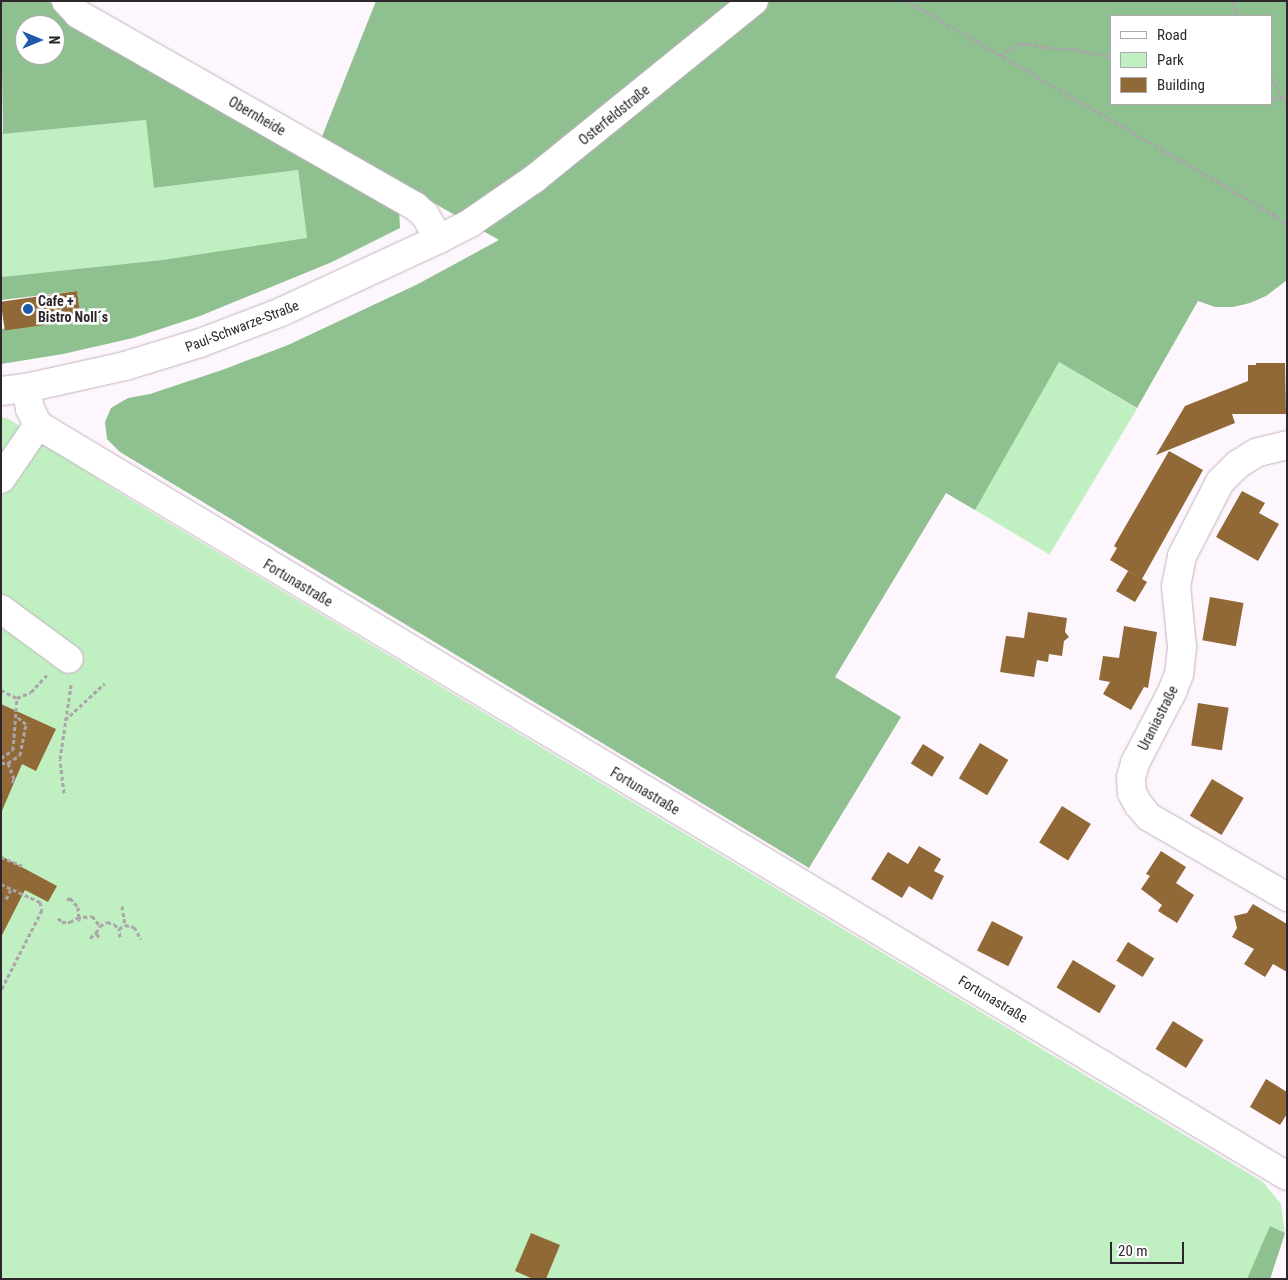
<!DOCTYPE html>
<html>
<head>
<meta charset="utf-8">
<style>
	body { margin:0 }
	#map { position:relative; width:1288px; height:1280px; overflow:hidden; background:#fdf6fc; font-family:"Roboto Condensed",sans-serif }
	div>[style] { position:absolute }
	.green>* { inset:0; background:#c0f0c1; transform-origin:0 0 }
	.forest>* { inset:0; background:#8fc090 }
	.building>* { inset:0; background:#906936; transform-origin:0 0 }
	.path>* { height:3px; margin-top:-1.5px; transform-origin:0; background:repeating-linear-gradient(90deg,#aba4aa 0 4px,transparent 0 6.5px) }
	.roads { filter:drop-shadow(0 0 1px #c3b2c1) drop-shadow(0 0 1px #c3b2c1) }
	.minor>* { height:28px; margin:-14px; padding:0 14px; transform-origin:14px; border-radius:14px; background:#fff }
	.dots>* { width:14px; height:14px; translate:-50% -50%; box-sizing:border-box; border:2px solid #fff; border-radius:50% }
	span { translate:-50% -50%; white-space:nowrap; text-align:center; line-height:1.15; -webkit-text-stroke:5px #fff; paint-order:stroke }
	.street-label { font-size:14px; color:#2d262c }
	.poi-label { font-size:14px; color:#2d262c; font-weight:700 }
	.left { translate:0 -50%; text-align:left }
	.frame { position:absolute; inset:0; border:2px solid #2d262c; pointer-events:none }
	.legend { position:absolute; left:1110px; top:15px; width:162px; height:90px; box-sizing:border-box; background:#fff; border:1px solid #aba8ab; margin:0; padding:6px 9px; list-style:none; font-size:15px; color:#2d262c }
	.legend li { display:flex; align-items:center; gap:10px; height:25px }
	.legend b { width:25px; border:1px solid #aba8ab }
	.north { position:absolute; left:15px; top:15px; width:50px; height:50px; box-sizing:border-box; background:#fff; border:1px solid #aba8ab; border-radius:50%; rotate:90deg; font-size:14px; font-weight:700; line-height:20px; text-align:center; color:#2d262c }
	.north::after { content:''; display:block; margin:auto; width:18px; height:22px; background:#1e5aab; clip-path:polygon(50% 0,100% 100%,50% 72%,0 100%) }
	.scale { position:absolute; left:1110px; top:1242px; width:74px; height:22px; box-sizing:border-box; border:2px solid #2d262c; border-top:0; padding-left:6px; font-size:15px; line-height:18px; white-space:nowrap; color:#2d262c; -webkit-text-stroke:4px #fff; paint-order:stroke }
</style>
</head>
<body>
<div id="map">
	<div class="green">
		<i style="clip-path:polygon(1px 116px,3px 134px,146px 120px,155px 188px,298px 170px,307px 239px,162px 260px,1px 277px)"></i>
		<i style="left:1059px;top:362px;width:91px;height:170px;rotate:31deg"></i>
		<i style="clip-path:polygon(1px 417px,9px 419px,118px 492px,1263px 1182px,1281px 1204px,1285px 1233px,1270px 1279px,1px 1279px)"></i>
	</div>
	<div class="forest">
		<i style="clip-path:polygon(evenodd,1px 1px,49px 1px,72px 25px,399px 208px,400px 228px,332px 262px,200px 316px,133px 338px,63px 354px,1px 364px,1px 329px,81px 320px,77px 291px,1px 300px,1px 277px,162px 260px,307px 238px,298px 170px,154px 188px,146px 120px,3px 134px,1px 1px,25px 25px,55px 25px,55px 55px,25px 55px,25px 25px)"></i>
		<i style="clip-path:polygon(evenodd,376px 1px,1287px 1px,1287px 280px,1266px 296px,1250px 303px,1233px 307px,1215px 307px,1198px 301px,1137px 408px,1059px 362px,975px 510px,946px 493px,835px 677px,901px 717px,809px 868px,120px 452px,107px 439px,105px 422px,111px 408px,128px 398px,150px 394px,222px 370px,288px 345px,418px 284px,499px 240px,321px 139px,376px 1px,1112px 16px,1272px 16px,1272px 104px,1112px 104px,1112px 16px)"></i>
		<i style="clip-path:polygon(1270px 1226px,1285px 1233px,1270px 1279px,1247px 1279px)"></i>
	</div>
	<div class="building">
		<i style="left:77px;top:291px;width:29px;height:77px;rotate:82deg"></i>
		<i style="clip-path:polygon(1256px 363px,1285px 363px,1286px 414px,1232px 414px,1235px 423px,1156px 455px,1185px 406px,1248px 381px,1248px 365px,1256px 365px)"></i>
		<i style="clip-path:polygon(1169px 451px,1203px 470px,1142px 579px,1147px 582px,1135px 602px,1116px 591px,1128px 571px,1140px 578px,1110px 560px,1117px 548px,1114px 546px)"></i>
		<i style="clip-path:polygon(1242px 491px,1265px 503px,1259px 513px,1279px 524px,1258px 561px,1216px 537px)"></i>
		<i style="left:1210px;top:597px;width:34px;height:44px;rotate:10deg"></i>
		<i style="clip-path:polygon(1028px 612px,1067px 618px,1065px 632px,1069px 637px,1064px 641px,1062px 656px,1049px 654px,1048px 662px,1037px 660px,1034px 677px,1000px 672px,1006px 636px,1024px 638px)"></i>
		<i style="clip-path:polygon(1124px 626px,1157px 632px,1148px 688px,1144px 687px,1131px 710px,1103px 694px,1110px 682px,1099px 680px,1103px 656px,1119px 658px)"></i>
		<i style="left:1198px;top:703px;width:31px;height:43px;rotate:9deg"></i>
		<i style="clip-path:polygon(1px 704px,56px 729px,36px 771px,22px 764px,1px 813px)"></i>
		<i style="left:980px;top:743px;width:33px;height:41px;rotate:31deg"></i>
		<i style="left:923px;top:744px;width:25px;height:23px;rotate:32deg"></i>
		<i style="left:1212px;top:779px;width:37px;height:43px;rotate:31deg"></i>
		<i style="left:1062px;top:806px;width:34px;height:43px;rotate:32deg"></i>
		<i style="clip-path:polygon(919px 846px,941px 859px,934px 871px,944px 876px,932px 900px,909px 886px,902px 898px,871px 879px,888px 852px,908px 864px)"></i>
		<i style="clip-path:polygon(1161px 851px,1186px 867px,1176px 883px,1194px 895px,1177px 923px,1158px 911px,1162px 905px,1141px 889px,1150px 876px,1146px 874px)"></i>
		<i style="clip-path:polygon(1px 856px,57px 886px,48px 902px,25px 890px,1px 937px)"></i>
		<i style="clip-path:polygon(1253px 904px,1287px 924px,1287px 972px,1273px 964px,1265px 977px,1244px 964px,1254px 949px,1232px 937px,1237px 928px,1234px 916px,1247px 913px)"></i>
		<i style="left:992px;top:921px;width:35px;height:33px;rotate:27deg"></i>
		<i style="left:1128px;top:942px;width:31px;height:22px;rotate:32deg"></i>
		<i style="left:1073px;top:960px;width:50px;height:32px;rotate:31deg"></i>
		<i style="left:1173px;top:1021px;width:36px;height:33px;rotate:32deg"></i>
		<i style="clip-path:polygon(1266px 1079px,1287px 1092px,1287px 1114px,1280px 1125px,1250px 1107px)"></i>
		<i style="clip-path:polygon(531px 1233px,560px 1245px,546px 1279px,533px 1279px,515px 1271px)"></i>
	</div>
	<div class="path">
		<i style="left:907px;top:1px;width:427px;rotate:30.2deg"></i>
		<i style="left:1276px;top:216px;width:14px;rotate:39deg"></i>
		<i style="left:1232px;top:1px;width:17px;rotate:65deg"></i>
		<i style="left:1000px;top:55px;width:22px;rotate:-30deg"></i>
		<i style="left:1019px;top:44px;width:9px"></i>
		<i style="left:1028px;top:44px;width:22px;rotate:10deg"></i>
		<i style="left:1050px;top:48px;width:22px;rotate:3deg"></i>
		<i style="left:1072px;top:49px;width:41px;rotate:11.3deg"></i>
		<i style="left:1272px;top:78px;width:32px;rotate:62deg"></i>
		<i style="left:1272px;top:99px;width:15px;rotate:-8deg"></i>
		<i style="left:1px;top:690px;width:18px;rotate:27deg"></i>
		<i style="left:17px;top:698px;width:15px;rotate:-23deg"></i>
		<i style="left:31px;top:692px;width:25px;rotate:-47deg"></i>
		<i style="left:65px;top:720px;width:54px;rotate:-42.8deg"></i>
		<i style="left:1px;top:758px;width:14px;rotate:-34deg"></i>
		<i style="left:13px;top:750px;width:52px;rotate:-85.6deg"></i>
		<i style="left:1px;top:763px;width:7px"></i>
		<i style="left:8px;top:763px;width:14px;rotate:-34deg"></i>
		<i style="left:20px;top:755px;width:32px;rotate:-79deg"></i>
		<i style="left:26px;top:724px;width:14px;rotate:-141deg"></i>
		<i style="left:8px;top:763px;width:17px;rotate:69deg"></i>
		<i style="left:14px;top:779px;width:5px;rotate:112deg"></i>
		<i style="left:64px;top:793px;width:34px;rotate:-97deg"></i>
		<i style="left:60px;top:759px;width:75px;rotate:-81.5deg"></i>
		<i style="left:1px;top:809px;width:1px"></i>
		<i style="left:1px;top:857px;width:23px;rotate:23deg"></i>
		<i style="left:1px;top:884px;width:43px;rotate:24.8deg"></i>
		<i style="left:40px;top:902px;width:8px;rotate:76deg"></i>
		<i style="left:42px;top:910px;width:90px;rotate:117.1deg"></i>
		<i style="left:6px;top:899px;width:11px;rotate:-63deg"></i>
		<i style="left:67px;top:900px;width:4px;rotate:-34deg"></i>
		<i style="left:70px;top:898px;width:12px;rotate:48deg"></i>
		<i style="left:78px;top:907px;width:14px;rotate:86deg"></i>
		<i style="left:122px;top:906px;width:19px;rotate:81deg"></i>
		<i style="left:58px;top:918px;width:6px;rotate:45deg"></i>
		<i style="left:62px;top:922px;width:8px"></i>
		<i style="left:70px;top:922px;width:8px;rotate:-30deg"></i>
		<i style="left:77px;top:918px;width:15px;rotate:-8deg"></i>
		<i style="left:92px;top:916px;width:13px;rotate:51deg"></i>
		<i style="left:99px;top:937px;width:5px;rotate:-127deg"></i>
		<i style="left:96px;top:933px;width:8px;rotate:-60deg"></i>
		<i style="left:100px;top:926px;width:8px;rotate:-30deg"></i>
		<i style="left:107px;top:922px;width:7px;rotate:16deg"></i>
		<i style="left:114px;top:924px;width:7px;rotate:45deg"></i>
		<i style="left:120px;top:937px;width:8px;rotate:-97deg"></i>
		<i style="left:119px;top:929px;width:7px;rotate:-34deg"></i>
		<i style="left:125px;top:925px;width:9px;rotate:13deg"></i>
		<i style="left:134px;top:927px;width:14px;rotate:60deg"></i>
		<i style="left:90px;top:938px;width:8px;rotate:-40deg"></i>
	</div>
	<div class="roads">
		<div class="minor">
			<i style="left:66px;top:1px;width:18px;rotate:47deg"></i>
			<i style="left:78px;top:14px;width:388px;rotate:29.7deg"></i>
			<i style="left:415px;top:206px;width:13px;rotate:42deg"></i>
			<i style="left:425px;top:215px;width:28px;rotate:60deg"></i>
			<i style="left:26px;top:388px;width:21px;rotate:79deg"></i>
			<i style="left:30px;top:409px;width:18px;rotate:63deg"></i>
			<i style="left:38px;top:425px;width:1457px;rotate:31.02deg"></i>
			<i style="left:1px;top:391px;width:25px;rotate:-7deg"></i>
			<i style="left:26px;top:388px;width:101px;rotate:-12.5deg"></i>
			<i style="left:125px;top:366px;width:78px;rotate:-17deg"></i>
			<i style="left:200px;top:343px;width:87px;rotate:-20.9deg"></i>
			<i style="left:281px;top:312px;width:174px;rotate:-24.8deg"></i>
			<i style="left:439px;top:239px;width:35px;rotate:-27deg"></i>
			<i style="left:470px;top:223px;width:78px;rotate:-34.5deg"></i>
			<i style="left:534px;top:179px;width:283px;rotate:-39deg"></i>
			<i style="left:1287px;top:445px;width:32px;rotate:166deg"></i>
			<i style="left:1256px;top:453px;width:22px;rotate:148deg"></i>
			<i style="left:1237px;top:465px;width:24px;rotate:135deg"></i>
			<i style="left:1220px;top:482px;width:83px;rotate:117.2deg"></i>
			<i style="left:1182px;top:556px;width:31px;rotate:101deg"></i>
			<i style="left:1176px;top:586px;width:61px;rotate:84.4deg"></i>
			<i style="left:1182px;top:647px;width:27px;rotate:96deg"></i>
			<i style="left:1179px;top:674px;width:17px;rotate:111deg"></i>
			<i style="left:1173px;top:690px;width:82px;rotate:117.5deg"></i>
			<i style="left:1135px;top:763px;width:16px;rotate:105deg"></i>
			<i style="left:1131px;top:778px;width:15px;rotate:86deg"></i>
			<i style="left:1132px;top:793px;width:13px;rotate:61deg"></i>
			<i style="left:1138px;top:804px;width:17px;rotate:50deg"></i>
			<i style="left:1149px;top:817px;width:160px;rotate:30.1deg"></i>
			<i style="left:1px;top:479px;width:65px;rotate:-55.6deg"></i>
			<i style="left:1px;top:609px;width:84px;rotate:36.3deg"></i>
		</div>
	</div>
	<div class="dots">
		<i style="left:28px;top:309px;background:#1e5aab"></i>
	</div>
	<div class="street-label">
		<span style="left:614px;top:115px;rotate:-39deg">Osterfeldstraße</span>
		<span style="left:257px;top:116px;rotate:30deg">Obernheide</span>
		<span style="left:242px;top:326px;rotate:-21deg">Paul-Schwarze-Straße</span>
		<span style="left:298px;top:583px;rotate:31deg">Fortunastraße</span>
		<span style="left:1158px;top:718px;rotate:-63deg">Uraniastraße</span>
		<span style="left:645px;top:791px;rotate:31deg">Fortunastraße</span>
		<span style="left:993px;top:999px;rotate:31deg">Fortunastraße</span>
	</div>
	<div class="poi-label">
		<span class="left" style="left:38px;top:309px">Cafe +<br>Bistro Noll´s</span>
	</div>
	<div class="frame"></div>
	<ul class="legend">
	<li><b style="height:6px;background:#fff"></b>Road</li>
	<li><b style="height:14px;background:#c0f0c1"></b>Park</li>
	<li><b style="height:14px;background:#906936"></b>Building</li>
	</ul>
	<div class="north">N</div>
	<div class="scale">20 m</div>
</div>
</body>
</html>
